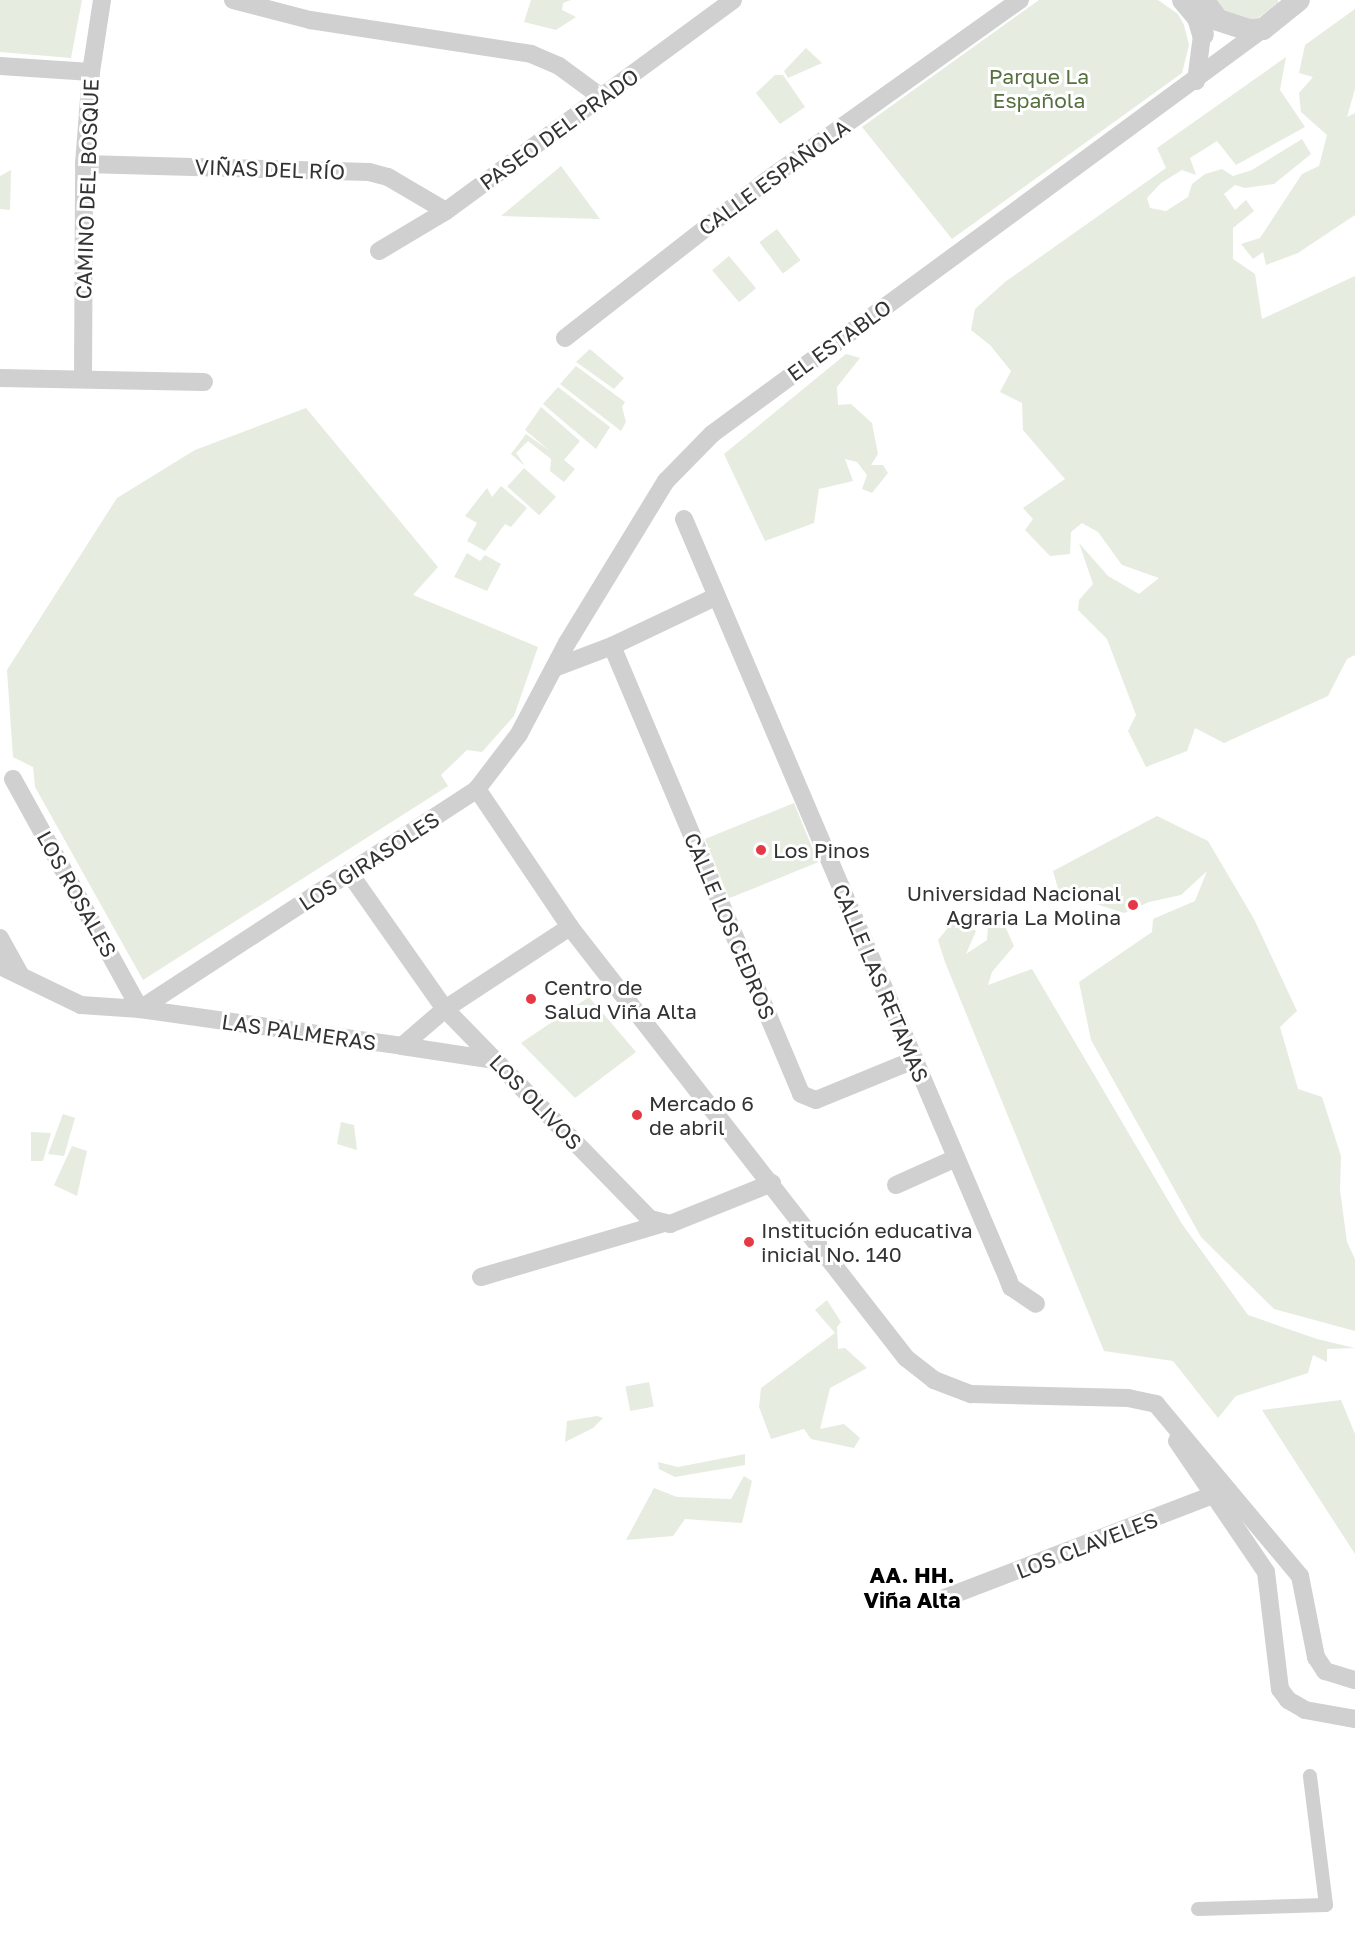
<!DOCTYPE html>
<meta charset="utf-8">
<style>
body{margin:0}
#map{position:relative;width:1355px;height:1934px;overflow:hidden;background:#fff;font-family:"Golos Text",sans-serif}
div>[style]{position:absolute}
.green>*{inset:0;background:#e6ecdf;transform-origin:0 0}
.pedestrian>*{height:14px;margin:-7px;padding:0 7px;transform-origin:7px;border-radius:7px;background:#d0d0d0}
.minor>*{height:18px;margin:-9px;padding:0 9px;transform-origin:9px;border-radius:9px;background:#d0d0d0}
.tertiary>*{height:22px;margin:-11px;padding:0 11px;transform-origin:11px;border-radius:11px;background:#d0d0d0}
.dots>*{width:16px;height:16px;translate:-50% -50%;box-sizing:border-box;border:3px solid #fff;border-radius:50%}
span{translate:-50% -50%;white-space:nowrap;text-align:center;line-height:1.15;-webkit-text-stroke:6px #fff;paint-order:stroke}
.park-label{font-size:21px;color:#56703f}
.street-label{font-size:21px;color:#333}
.poi-label{font-size:21px;color:#333}
.left{translate:0 -50%;text-align:left}
.right{translate:-100% -50%;text-align:right}
.neighbourhood-label{font-size:22px;color:#000;font-weight:700}
</style>
<div id="map">
<div class="green">
<i style="clip-path:polygon(0 0,82px 0,71px 58px,0 52px)"></i>
<i style="clip-path:polygon(531px 0,571px 0,563px 3px,562px 10px,576px 17px,556px 30px,524px 22px)"></i>
<i style="clip-path:polygon(1039px 0,1158px 0,1178px 14px,1184px 25px,1189px 45px,1182px 73px,952px 239px,862px 127px)"></i>
<i style="clip-path:polygon(1214px 0,1278px 0,1278px 3px,1258px 18px,1248px 19px,1229px 14px)"></i>
<i style="clip-path:polygon(1355px 9px,1355px 89px,1347px 117px,1355px 113px,1355px 215px,1298px 253px,1266px 265px,1263px 252px,1253px 259px,1241px 244px,1260px 238px,1302px 174px,1319px 166px,1327px 135px,1301px 112px,1299px 93px,1313px 77px,1299px 73px,1305px 45px)"></i>
<i style="clip-path:polygon(806px 48px,822px 63px,788px 78px,784px 71px)"></i>
<i style="clip-path:polygon(1286px 57px,1280px 90px,1305px 127px,1236px 165px,1217px 141px,1190px 158px,1196px 175px,1182px 170px,1161px 183px,1147px 198px,1150px 208px,1166px 211px,1188px 197px,1192px 184px,1205px 174px,1222px 169px,1233px 176px,1252px 170px,1302px 139px,1311px 154px,1274px 184px,1245px 188px,1235px 185px,1224px 194px,1235px 210px,1246px 200px,1254px 211px,1233px 228px,1233px 259px,1255px 274px,1262px 319px,1355px 276px,1355px 655px,1347px 659px,1328px 696px,1224px 743px,1195px 728px,1187px 751px,1146px 767px,1128px 731px,1136px 715px,1107px 639px,1078px 610px,1079px 600px,1093px 584px,1079px 543px,1108px 576px,1139px 594px,1159px 578px,1122px 565px,1098px 532px,1082px 523px,1071px 532px,1070px 554px,1050px 556px,1025px 530px,1033px 519px,1023px 508px,1065px 479px,1023px 430px,1022px 403px,1000px 392px,1011px 371px,990px 345px,971px 330px,975px 309px,1005px 282px,1166px 168px,1157px 148px)"></i>
<i style="clip-path:polygon(775px 75px,783px 75px,805px 107px,780px 124px,756px 93px)"></i>
<i style="clip-path:polygon(561px 166px,600px 219px,501px 216px)"></i>
<i style="clip-path:polygon(11px 170px,10px 210px,0 209px,0 176px)"></i>
<i style="left:777px;top:229px;width:39px;height:22px;rotate:53deg"></i>
<i style="left:729px;top:256px;width:42px;height:22px;rotate:50deg"></i>
<i style="clip-path:polygon(590px 349px,624px 378px,614px 389px,576px 362px)"></i>
<i style="clip-path:polygon(846px 354px,860px 358px,837px 387px,838px 405px,851px 404px,872px 423px,878px 454px,871px 465px,883px 465px,888px 473px,872px 493px,862px 489px,867px 475px,857px 462px,845px 459px,853px 481px,819px 489px,814px 523px,765px 541px,724px 454px)"></i>
<i style="clip-path:polygon(576px 366px,625px 402px,622px 407px,626px 422px,621px 431px,560px 384px)"></i>
<i style="clip-path:polygon(558px 387px,610px 427px,596px 449px,543px 404px)"></i>
<i style="clip-path:polygon(541px 407px,580px 441px,564px 460px,575px 469px,564px 482px,550px 471px,551px 459px,528px 441px,516px 453px,525px 466px,511px 454px,526px 434px,550px 451px,525px 430px)"></i>
<i style="clip-path:polygon(306px 408px,438px 567px,413px 595px,538px 647px,514px 716px,482px 752px,467px 750px,441px 775px,448px 786px,143px 980px,35px 787px,33px 767px,13px 757px,7px 670px,117px 498px,195px 450px)"></i>
<i style="left:524px;top:468px;width:43px;height:25px;rotate:42deg"></i>
<i style="clip-path:polygon(501px 486px,527px 508px,511px 527px,505px 524px,485px 551px,467px 541px,477px 523px,465px 516px,487px 488px,492px 497px)"></i>
<i style="clip-path:polygon(467px 553px,480px 561px,485px 555px,501px 564px,487px 591px,454px 577px)"></i>
<i style="left:794px;top:803px;width:64px;height:96px;rotate:68deg"></i>
<i style="clip-path:polygon(1157px 816px,1208px 841px,1254px 919px,1297px 1011px,1280px 1027px,1298px 1089px,1322px 1097px,1341px 1156px,1340px 1190px,1347px 1242px,1355px 1259px,1355px 1331px,1274px 1309px,1201px 1237px,1091px 1040px,1079px 982px,1152px 932px,1153px 919px,1195px 901px,1207px 871px,1181px 895px,1149px 902px,1124px 913px,1059px 892px,1053px 871px)"></i>
<i style="clip-path:polygon(955px 919px,976px 931px,966px 954px,987px 940px,988px 926px,1004px 924px,1014px 946px,992px 972px,988px 985px,1032px 969px,1182px 1224px,1248px 1315px,1317px 1339px,1355px 1348px,1327px 1349px,1327px 1362px,1313px 1355px,1308px 1373px,1236px 1396px,1218px 1418px,1173px 1361px,1104px 1351px,945px 962px,938px 940px)"></i>
<i style="clip-path:polygon(589px 997px,636px 1052px,575px 1098px,521px 1043px)"></i>
<i style="clip-path:polygon(63px 1114px,75px 1118px,64px 1156px,48px 1154px)"></i>
<i style="clip-path:polygon(341px 1122px,354px 1125px,357px 1150px,337px 1144px)"></i>
<i style="clip-path:polygon(31px 1132px,51px 1133px,43px 1161px,31px 1161px)"></i>
<i style="clip-path:polygon(72px 1146px,87px 1151px,77px 1196px,54px 1185px)"></i>
<i style="clip-path:polygon(827px 1300px,841px 1322px,837px 1327px,838px 1349px,845px 1348px,867px 1368px,830px 1388px,820px 1429px,844px 1424px,860px 1438px,854px 1448px,811px 1439px,804px 1429px,771px 1439px,759px 1407px,761px 1388px,835px 1333px,815px 1310px)"></i>
<i style="left:649px;top:1382px;width:25px;height:24px;rotate:79deg"></i>
<i style="clip-path:polygon(1341px 1400px,1355px 1434px,1355px 1554px,1262px 1410px)"></i>
<i style="clip-path:polygon(597px 1416px,603px 1418px,593px 1428px,565px 1442px,567px 1421px)"></i>
<i style="clip-path:polygon(745px 1454px,745px 1465px,675px 1477px,659px 1469px,658px 1462px,678px 1467px)"></i>
<i style="clip-path:polygon(744px 1476px,752px 1481px,742px 1523px,685px 1519px,673px 1536px,626px 1540px,654px 1488px,677px 1497px,731px 1499px)"></i>
</div>
<div class="pedestrian">
<i style="left:1198px;top:1909px;width:128px;rotate:-1.8deg"></i>
<i style="left:1326px;top:1905px;width:130px;rotate:-97.1deg"></i>
</div>
<div class="minor">
<i style="left:233px;top:0;width:80px;rotate:14.6deg"></i>
<i style="left:310px;top:20px;width:224px;rotate:8.7deg"></i>
<i style="left:531px;top:54px;width:30px;rotate:23deg"></i>
<i style="left:559px;top:66px;width:52px;rotate:36.4deg"></i>
<i style="left:0;top:66px;width:91px;rotate:3.8deg"></i>
<i style="left:1196px;top:81px;width:62px;rotate:-82.5deg"></i>
<i style="left:84px;top:164px;width:285px;rotate:1.6deg"></i>
<i style="left:369px;top:172px;width:20px;rotate:15deg"></i>
<i style="left:388px;top:177px;width:67px;rotate:30.4deg"></i>
<i style="left:379px;top:251px;width:78px;rotate:-30.8deg"></i>
<i style="left:446px;top:211px;width:356px;rotate:-36.3deg"></i>
<i style="left:565px;top:338px;width:255px;rotate:-38deg"></i>
<i style="left:766px;top:181px;width:312px;rotate:-35.5deg"></i>
<i style="left:0;top:378px;width:204px;rotate:1.1deg"></i>
<i style="left:83px;top:378px;width:214px;rotate:-89.7deg"></i>
<i style="left:84px;top:164px;width:92px;rotate:-85.6deg"></i>
<i style="left:91px;top:72px;width:73px;rotate:-81.3deg"></i>
<i style="left:684px;top:519px;width:826px;rotate:66.91deg"></i>
<i style="left:1008px;top:1279px;width:9px;rotate:69deg"></i>
<i style="left:1011px;top:1287px;width:30px;rotate:34deg"></i>
<i style="left:612px;top:646px;width:486px;rotate:67.1deg"></i>
<i style="left:801px;top:1094px;width:16px;rotate:22deg"></i>
<i style="left:816px;top:1100px;width:106px;rotate:-22.2deg"></i>
<i style="left:554px;top:668px;width:62px;rotate:-20.8deg"></i>
<i style="left:612px;top:646px;width:114px;rotate:-25.4deg"></i>
<i style="left:13px;top:779px;width:263px;rotate:61.1deg"></i>
<i style="left:140px;top:1009px;width:402px;rotate:-33.1deg"></i>
<i style="left:477px;top:789px;width:69px;rotate:-52.6deg"></i>
<i style="left:519px;top:734px;width:103px;rotate:-62.2deg"></i>
<i style="left:567px;top:643px;width:190px;rotate:-58.6deg"></i>
<i style="left:666px;top:481px;width:66px;rotate:-45.6deg"></i>
<i style="left:712px;top:434px;width:684px;rotate:-36.32deg"></i>
<i style="left:477px;top:789px;width:166px;rotate:56deg"></i>
<i style="left:570px;top:927px;width:546px;rotate:52.06deg"></i>
<i style="left:906px;top:1358px;width:36px;rotate:38deg"></i>
<i style="left:934px;top:1380px;width:40px;rotate:21deg"></i>
<i style="left:971px;top:1394px;width:157px;rotate:1.5deg"></i>
<i style="left:1128px;top:1398px;width:29px;rotate:12deg"></i>
<i style="left:1156px;top:1404px;width:224px;rotate:50.1deg"></i>
<i style="left:1300px;top:1576px;width:83px;rotate:78.8deg"></i>
<i style="left:1316px;top:1657px;width:17px;rotate:57deg"></i>
<i style="left:1325px;top:1671px;width:31px;rotate:17deg"></i>
<i style="left:350px;top:874px;width:165px;rotate:54.9deg"></i>
<i style="left:445px;top:1009px;width:293px;rotate:45.7deg"></i>
<i style="left:650px;top:1219px;width:21px;rotate:14deg"></i>
<i style="left:670px;top:1224px;width:110px;rotate:-21.9deg"></i>
<i style="left:0;top:938px;width:43px;rotate:61.1deg"></i>
<i style="left:0;top:966px;width:90px;rotate:25.7deg"></i>
<i style="left:81px;top:1005px;width:59px;rotate:3.9deg"></i>
<i style="left:140px;top:1009px;width:265px;rotate:8deg"></i>
<i style="left:402px;top:1046px;width:57px;rotate:-40.7deg"></i>
<i style="left:445px;top:1009px;width:149px;rotate:-33.3deg"></i>
<i style="left:402px;top:1046px;width:94px;rotate:8.6deg"></i>
<i style="left:896px;top:1185px;width:66px;rotate:-24.2deg"></i>
<i style="left:481px;top:1277px;width:188px;rotate:-16.4deg"></i>
<i style="left:1177px;top:1441px;width:158px;rotate:55.8deg"></i>
<i style="left:1266px;top:1572px;width:118px;rotate:83.2deg"></i>
<i style="left:1280px;top:1689px;width:14px;rotate:54deg"></i>
<i style="left:1288px;top:1700px;width:20px;rotate:30deg"></i>
<i style="left:1305px;top:1710px;width:51px;rotate:10.2deg"></i>
<i style="left:942px;top:1599px;width:301px;rotate:-21deg"></i>
</div>
<div class="tertiary">
<i style="left:1183px;top:0;width:23px;rotate:50deg"></i>
<i style="left:1198px;top:18px;width:17px;rotate:73deg"></i>
<i style="left:1203px;top:0;width:25px;rotate:53deg"></i>
<i style="left:1218px;top:20px;width:33px;rotate:18deg"></i>
<i style="left:1249px;top:30px;width:14px;rotate:-4deg"></i>
<i style="left:1263px;top:29px;width:46px;rotate:-38.9deg"></i>
</div>
<div class="dots">
<i style="left:761px;top:850px;background:#e63946"></i>
<i style="left:1133px;top:905px;background:#e63946"></i>
<i style="left:531px;top:999px;background:#e63946"></i>
<i style="left:637px;top:1115px;background:#e63946"></i>
<i style="left:749px;top:1242px;background:#e63946"></i>
</div>
<div class="park-label">
<span style="left:1039px;top:88px">Parque La<br>Española</span>
</div>
<div class="street-label">
<span style="left:559px;top:129px;rotate:-36deg">PASEO DEL PRADO</span>
<span style="left:270px;top:169px;rotate:2deg">VIÑAS DEL RÍO</span>
<span style="left:774px;top:177px;rotate:-36deg">CALLE ESPAÑOLA</span>
<span style="left:87px;top:189px;rotate:-88deg">CAMINO DEL BOSQUE</span>
<span style="left:839px;top:340px;rotate:-36deg">EL ESTABLO</span>
<span style="left:369px;top:861px;rotate:-33deg">LOS GIRASOLES</span>
<span style="left:77px;top:894px;rotate:61deg">LOS ROSALES</span>
<span style="left:730px;top:926px;rotate:67deg">CALLE LOS CEDROS</span>
<span style="left:881px;top:983px;rotate:67deg">CALLE LAS RETAMAS</span>
<span style="left:299px;top:1032px;rotate:8deg">LAS PALMERAS</span>
<span style="left:536px;top:1102px;rotate:46deg">LOS OLIVOS</span>
<span style="left:1087px;top:1545px;rotate:-21deg">LOS CLAVELES</span>
</div>
<div class="poi-label">
<span class="left" style="left:773px;top:850px">Los Pinos</span>
<span class="right" style="left:1121px;top:905px">Universidad Nacional<br>Agraria La Molina</span>
<span class="left" style="left:544px;top:999px">Centro de<br>Salud Viña Alta</span>
<span class="left" style="left:649px;top:1115px">Mercado 6<br>de abril</span>
<span class="left" style="left:761px;top:1242px">Institución educativa<br>inicial No. 140</span>
</div>
<div class="neighbourhood-label">
<span style="left:912px;top:1587px">AA. HH.<br>Viña Alta</span>
</div>
</div>
